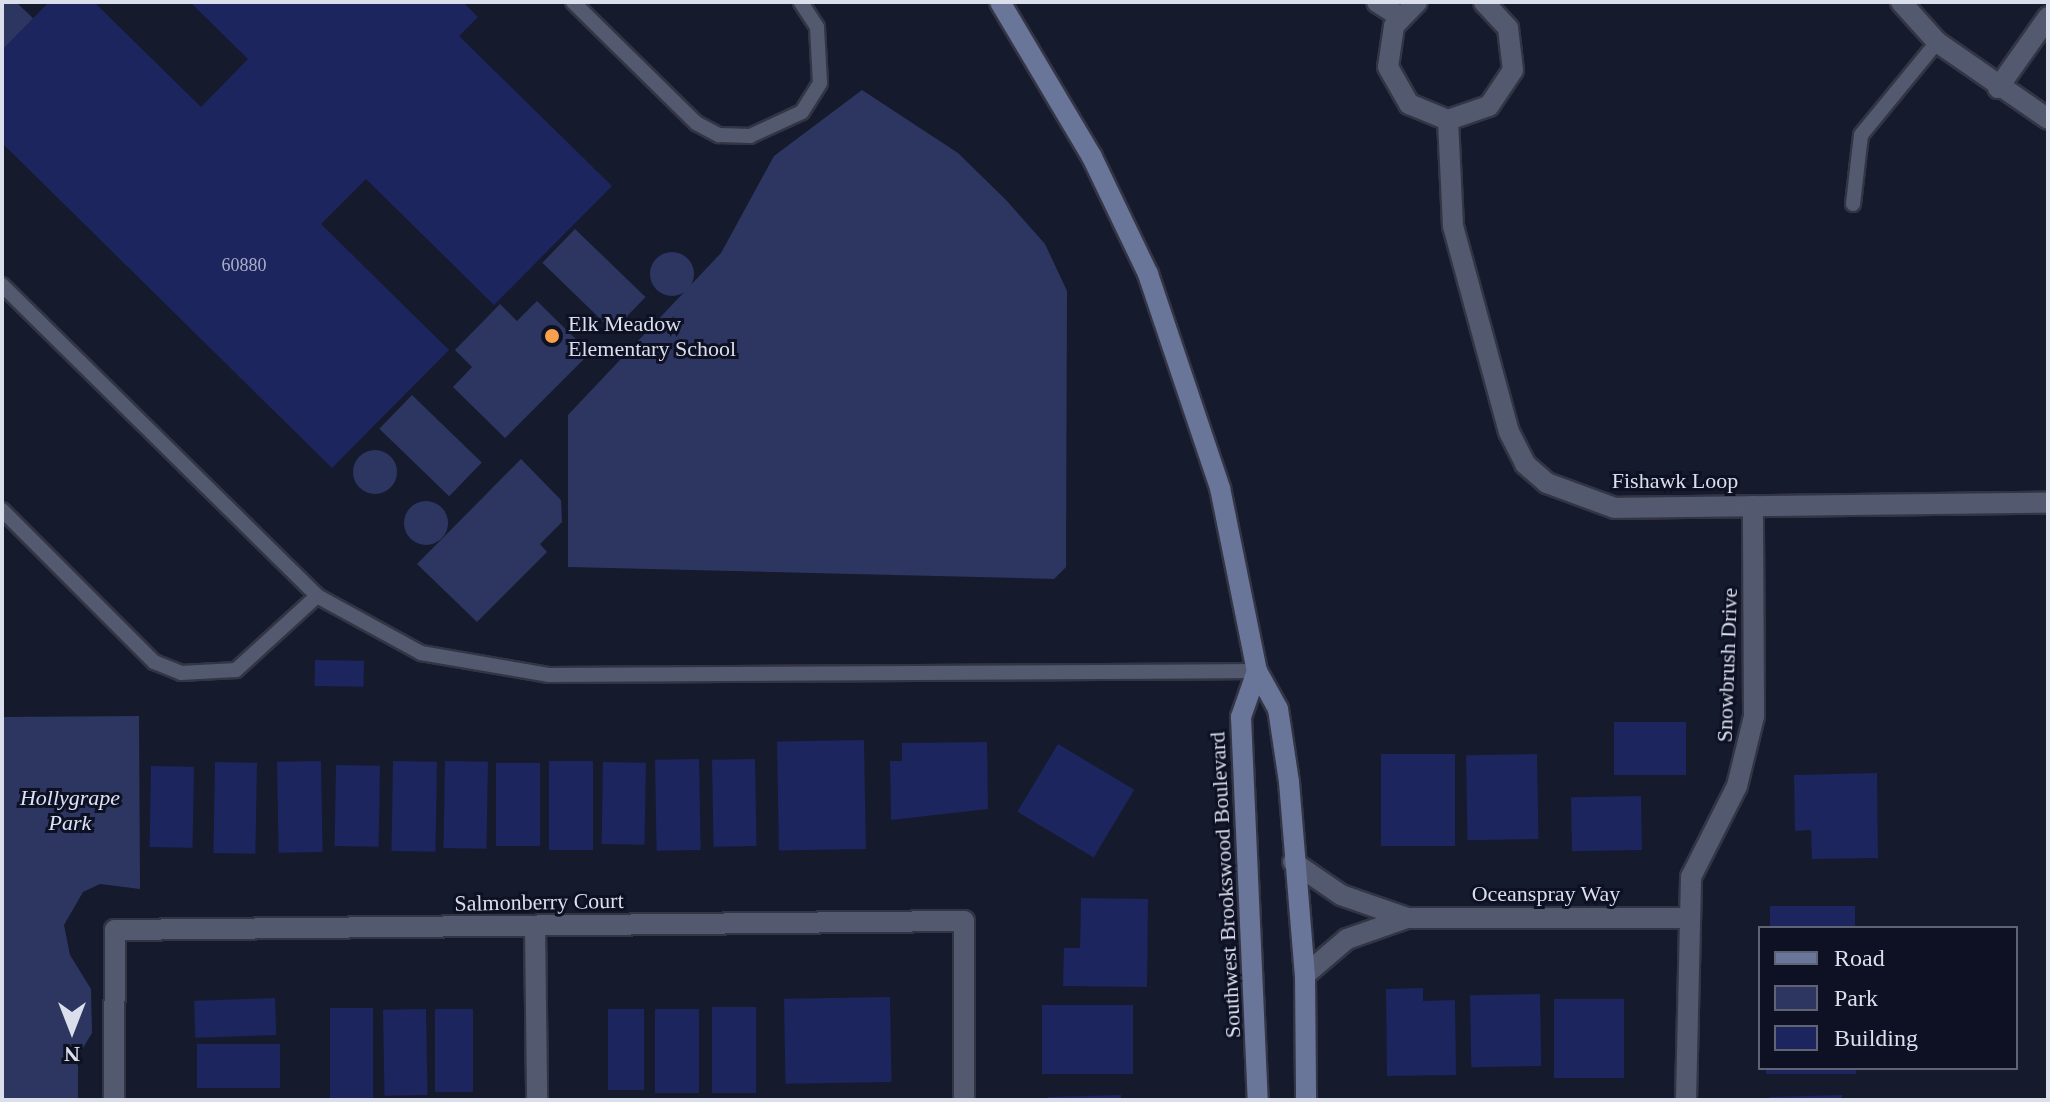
<!DOCTYPE html>
<style>
body{margin:0}
#map{position:relative;width:2050px;height:1102px;overflow:hidden;background:#151a2d;font-family:"Times New Roman",serif}
div>[style]{position:absolute}
.green>*{inset:0;background:#2c3661;transform-origin:0 0}
.round{border-radius:50%}
.building>*{inset:0;background:#1c255d;transform-origin:0 0}
.roads{filter:drop-shadow(2px 0 #333544) drop-shadow(-2px 0 #333544) drop-shadow(0 2px #333544) drop-shadow(0 -2px #333544)}
.lane>*{height:14px;margin:-7px;padding:0 7px;transform-origin:7px;border-radius:7px;background:#535a70}
.street>*{height:20px;margin:-10px;padding:0 10px;transform-origin:10px;border-radius:10px;background:#535a70}
.secondary>*{height:20px;margin:-10px;padding:0 10px;transform-origin:10px;border-radius:10px;background:#6a759a}
.dots>*{width:22px;height:22px;translate:-50% -50%;box-sizing:border-box;border:4px solid #0d1123;border-radius:50%}
span{translate:-50% -50%;white-space:nowrap;text-align:center;line-height:1.15;-webkit-text-stroke:6px #0d1123;paint-order:stroke}
.number-label{font-size:18px;color:#abb0c8}
.number-label span{-webkit-text-stroke-width:0}
.poi-label{font-size:22px;color:#dbdfec}
.left{translate:0 -50%;text-align:left}
.street-label{font-size:22px;color:#dbdfec}
.park-label{font-size:22px;color:#dde3f6;font-style:italic}
.frame{position:absolute;inset:0;border:4px solid #dbdfec;pointer-events:none}
.legend{position:absolute;left:1758px;top:926px;width:260px;height:144px;box-sizing:border-box;background:#0d1123;border:2px solid #5f6373;margin:0;padding:10px 14px;list-style:none;font-size:24px;color:#dbdfec}
.legend li{display:flex;align-items:center;gap:16px;height:40px}
.legend b{width:40px;border:2px solid #5f6373}
.north{position:absolute;left:32px;top:990px;width:80px;height:80px;-webkit-text-stroke:6px #0d1123;paint-order:stroke;rotate:180deg;font-size:22px;font-weight:700;line-height:32px;text-align:center;color:#dbdfec}
.north::after{content:'';display:block;margin:auto;width:28px;height:36px;background:#dbdfec;clip-path:polygon(50% 0,100% 100%,50% 72%,0 100%)}
</style>
<div id="map">
<div class="green">
<i style="clip-path:polygon(2px 2px,16px 2px,35px 20px,2px 53px)"></i>
<i style="clip-path:polygon(862px 90px,958px 153px,1007px 201px,1045px 244px,1067px 291px,1066px 567px,1054px 579px,568px 567px,568px 415px,721px 253px,774px 156px)"></i>
<i style="left:575px;top:229px;width:98px;height:47px;rotate:44deg"></i>
<i class="round" style="left:650px;top:252px;width:44px;height:44px"></i>
<i style="clip-path:polygon(537px 301px,590px 353px,505px 438px,453px 387px,472px 367px,455px 350px,500px 304px,517px 321px)"></i>
<i style="left:412px;top:395px;width:97px;height:47px;rotate:44deg"></i>
<i class="round" style="left:353px;top:450px;width:44px;height:44px"></i>
<i style="clip-path:polygon(521px 459px,561px 500px,562px 522px,540px 544px,547px 552px,477px 622px,417px 564px)"></i>
<i class="round" style="left:404px;top:501px;width:44px;height:44px"></i>
<i style="clip-path:polygon(139px 716px,140px 889px,100px 884px,83px 892px,64px 925px,70px 955px,91px 989px,92px 1033px,78px 1056px,78px 1100px,2px 1100px,2px 717px)"></i>
</div>
<div class="building">
<i style="clip-path:polygon(49px 2px,94px 2px,201px 107px,248px 59px,190px 2px,463px 2px,478px 17px,459px 36px,612px 186px,494px 305px,366px 179px,321px 224px,449px 350px,332px 468px,2px 143px,2px 50px)"></i>
<i style="left:315px;top:660px;width:49px;height:26px;rotate:1deg"></i>
<i style="left:1614px;top:722px;width:72px;height:53px"></i>
<i style="left:864px;top:740px;width:109px;height:87px;rotate:89deg"></i>
<i style="clip-path:polygon(987px 742px,988px 809px,891px 820px,890px 761px,902px 761px,902px 743px)"></i>
<i style="left:1058px;top:744px;width:89px;height:79px;rotate:31deg"></i>
<i style="left:1381px;top:754px;width:74px;height:92px"></i>
<i style="left:1537px;top:754px;width:85px;height:71px;rotate:89deg"></i>
<i style="left:699px;top:759px;width:91px;height:44px;rotate:89deg"></i>
<i style="left:755px;top:759px;width:87px;height:43px;rotate:89deg"></i>
<i style="left:321px;top:761px;width:91px;height:44px;rotate:89deg"></i>
<i style="left:393px;top:761px;width:44px;height:90px;rotate:1deg"></i>
<i style="left:445px;top:761px;width:43px;height:87px;rotate:1deg"></i>
<i style="left:549px;top:761px;width:44px;height:89px"></i>
<i style="left:215px;top:762px;width:42px;height:91px;rotate:1deg"></i>
<i style="left:603px;top:762px;width:43px;height:82px;rotate:1deg"></i>
<i style="left:496px;top:763px;width:44px;height:83px"></i>
<i style="left:336px;top:765px;width:44px;height:81px;rotate:1deg"></i>
<i style="left:151px;top:766px;width:43px;height:81px;rotate:1deg"></i>
<i style="clip-path:polygon(1877px 773px,1878px 858px,1812px 859px,1811px 830px,1795px 831px,1794px 775px)"></i>
<i style="left:1641px;top:796px;width:54px;height:70px;rotate:89deg"></i>
<i style="clip-path:polygon(1081px 898px,1148px 899px,1147px 987px,1063px 986px,1064px 948px,1080px 948px)"></i>
<i style="left:1770px;top:906px;width:85px;height:22px"></i>
<i style="clip-path:polygon(1423px 988px,1423px 1001px,1455px 1000px,1456px 1075px,1387px 1076px,1386px 989px)"></i>
<i style="left:1540px;top:994px;width:72px;height:70px;rotate:89deg"></i>
<i style="left:890px;top:997px;width:85px;height:106px;rotate:89deg"></i>
<i style="left:275px;top:998px;width:37px;height:81px;rotate:88deg"></i>
<i style="left:1624px;top:999px;width:79px;height:70px;rotate:90deg"></i>
<i style="left:1133px;top:1005px;width:69px;height:91px;rotate:90deg"></i>
<i style="left:756px;top:1007px;width:86px;height:44px;rotate:90deg"></i>
<i style="left:330px;top:1008px;width:43px;height:90px"></i>
<i style="left:426px;top:1009px;width:86px;height:43px;rotate:89deg"></i>
<i style="left:473px;top:1009px;width:83px;height:38px;rotate:90deg"></i>
<i style="left:608px;top:1009px;width:36px;height:81px"></i>
<i style="left:655px;top:1009px;width:44px;height:84px"></i>
<i style="left:280px;top:1044px;width:44px;height:83px;rotate:90deg"></i>
<i style="left:1766px;top:1068px;width:90px;height:6px"></i>
<i style="clip-path:polygon(1121px 1095px,1121px 1100px,1048px 1100px,1048px 1097px)"></i>
<i style="clip-path:polygon(1842px 1095px,1842px 1100px,1770px 1100px,1770px 1097px)"></i>
</div>
<div class="roads">
<div class="lane">
<i style="left:573px;top:2px;width:173px;rotate:44.5deg"></i>
<i style="left:696px;top:123px;width:26px;rotate:28deg"></i>
<i style="left:719px;top:135px;width:31px;rotate:2deg"></i>
<i style="left:750px;top:136px;width:57px;rotate:-24.8deg"></i>
<i style="left:802px;top:112px;width:34px;rotate:-58deg"></i>
<i style="left:820px;top:83px;width:56px;rotate:-93.1deg"></i>
<i style="left:817px;top:27px;width:30px;rotate:-123deg"></i>
<i style="left:1853px;top:204px;width:69px;rotate:-83.4deg"></i>
<i style="left:1861px;top:135px;width:120px;rotate:-50.7deg"></i>
<i style="left:2px;top:285px;width:443px;rotate:44.6deg"></i>
<i style="left:317px;top:596px;width:119px;rotate:28.7deg"></i>
<i style="left:421px;top:653px;width:129px;rotate:9.8deg"></i>
<i style="left:548px;top:675px;width:709px;rotate:-0.32deg"></i>
<i style="left:2px;top:510px;width:215px;rotate:45deg"></i>
<i style="left:154px;top:662px;width:29px;rotate:22deg"></i>
<i style="left:181px;top:673px;width:55px;rotate:-3.1deg"></i>
<i style="left:236px;top:670px;width:110px;rotate:-42.4deg"></i>
</div>
<div class="street">
<i style="left:1377px;top:2px;width:27px;rotate:33deg"></i>
<i style="left:1417px;top:2px;width:33px;rotate:134deg"></i>
<i style="left:1394px;top:26px;width:41px;rotate:98.3deg"></i>
<i style="left:1388px;top:67px;width:43px;rotate:60.4deg"></i>
<i style="left:1409px;top:104px;width:42px;rotate:22.3deg"></i>
<i style="left:1448px;top:120px;width:43px;rotate:-18.9deg"></i>
<i style="left:1489px;top:106px;width:43px;rotate:-56.3deg"></i>
<i style="left:1513px;top:70px;width:42px;rotate:-96.8deg"></i>
<i style="left:1508px;top:28px;width:35px;rotate:-133deg"></i>
<i style="left:1901px;top:2px;width:54px;rotate:48deg"></i>
<i style="left:1937px;top:42px;width:135px;rotate:34.7deg"></i>
<i style="left:1998px;top:88px;width:87px;rotate:-54.8deg"></i>
<i style="left:1448px;top:120px;width:106px;rotate:87.3deg"></i>
<i style="left:1453px;top:226px;width:213px;rotate:74.8deg"></i>
<i style="left:1509px;top:432px;width:36px;rotate:63deg"></i>
<i style="left:1525px;top:464px;width:29px;rotate:41deg"></i>
<i style="left:1547px;top:483px;width:72px;rotate:20.2deg"></i>
<i style="left:1615px;top:508px;width:433px;rotate:-0.7deg"></i>
<i style="left:1293px;top:862px;width:58px;rotate:34.5deg"></i>
<i style="left:1341px;top:895px;width:70px;rotate:19.2deg"></i>
<i style="left:1407px;top:918px;width:278px"></i>
<i style="left:535px;top:926px;width:174px;rotate:89.3deg"></i>
<i style="left:1305px;top:975px;width:55px;rotate:-40.6deg"></i>
<i style="left:1347px;top:939px;width:64px;rotate:-19.3deg"></i>
<i style="left:114px;top:1100px;width:170px;rotate:-89.7deg"></i>
<i style="left:115px;top:930px;width:849px;rotate:-0.61deg"></i>
<i style="left:964px;top:921px;width:179px;rotate:90deg"></i>
<i style="left:1686px;top:1100px;width:223px;rotate:-88.7deg"></i>
<i style="left:1691px;top:877px;width:102px;rotate:-63.2deg"></i>
<i style="left:1737px;top:786px;width:72px;rotate:-76.3deg"></i>
<i style="left:1754px;top:716px;width:210px;rotate:-90.3deg"></i>
</div>
<div class="secondary">
<i style="left:1000px;top:2px;width:180px;rotate:59.3deg"></i>
<i style="left:1092px;top:157px;width:130px;rotate:64.4deg"></i>
<i style="left:1148px;top:274px;width:226px;rotate:71.4deg"></i>
<i style="left:1220px;top:488px;width:187px;rotate:78.6deg"></i>
<i style="left:1257px;top:671px;width:43px;rotate:61.1deg"></i>
<i style="left:1278px;top:709px;width:74px;rotate:81.4deg"></i>
<i style="left:1289px;top:782px;width:194px;rotate:85.3deg"></i>
<i style="left:1305px;top:975px;width:125px;rotate:89.5deg"></i>
<i style="left:1257px;top:671px;width:49px;rotate:109.2deg"></i>
<i style="left:1241px;top:717px;width:383px;rotate:87.5deg"></i>
</div>
</div>
<div class="dots">
<i style="left:552px;top:336px;background:#f8a04b"></i>
</div>
<div class="number-label">
<span style="left:244px;top:265px">60880</span>
</div>
<div class="poi-label">
<span class="left" style="left:568px;top:336px">Elk Meadow<br>Elementary School</span>
</div>
<div class="street-label">
<span style="left:1675px;top:481px">Fishawk Loop</span>
<span style="left:1727px;top:665px;rotate:-88deg">Snowbrush Drive</span>
<span style="left:1225px;top:885px;rotate:-93deg">Southwest Brookswood Boulevard</span>
<span style="left:1546px;top:894px">Oceanspray Way</span>
<span style="left:539px;top:902px;rotate:-1deg">Salmonberry Court</span>
</div>
<div class="park-label">
<span style="left:70px;top:810px">Hollygrape<br>Park</span>
</div>
<div class="frame"></div>
<ul class="legend">
<li><b style="height:10px;background:#6a759a"></b>Road</li>
<li><b style="height:22px;background:#2c3661"></b>Park</li>
<li><b style="height:22px;background:#1c255d"></b>Building</li>
</ul>
<div class="north">N</div>
</div>
